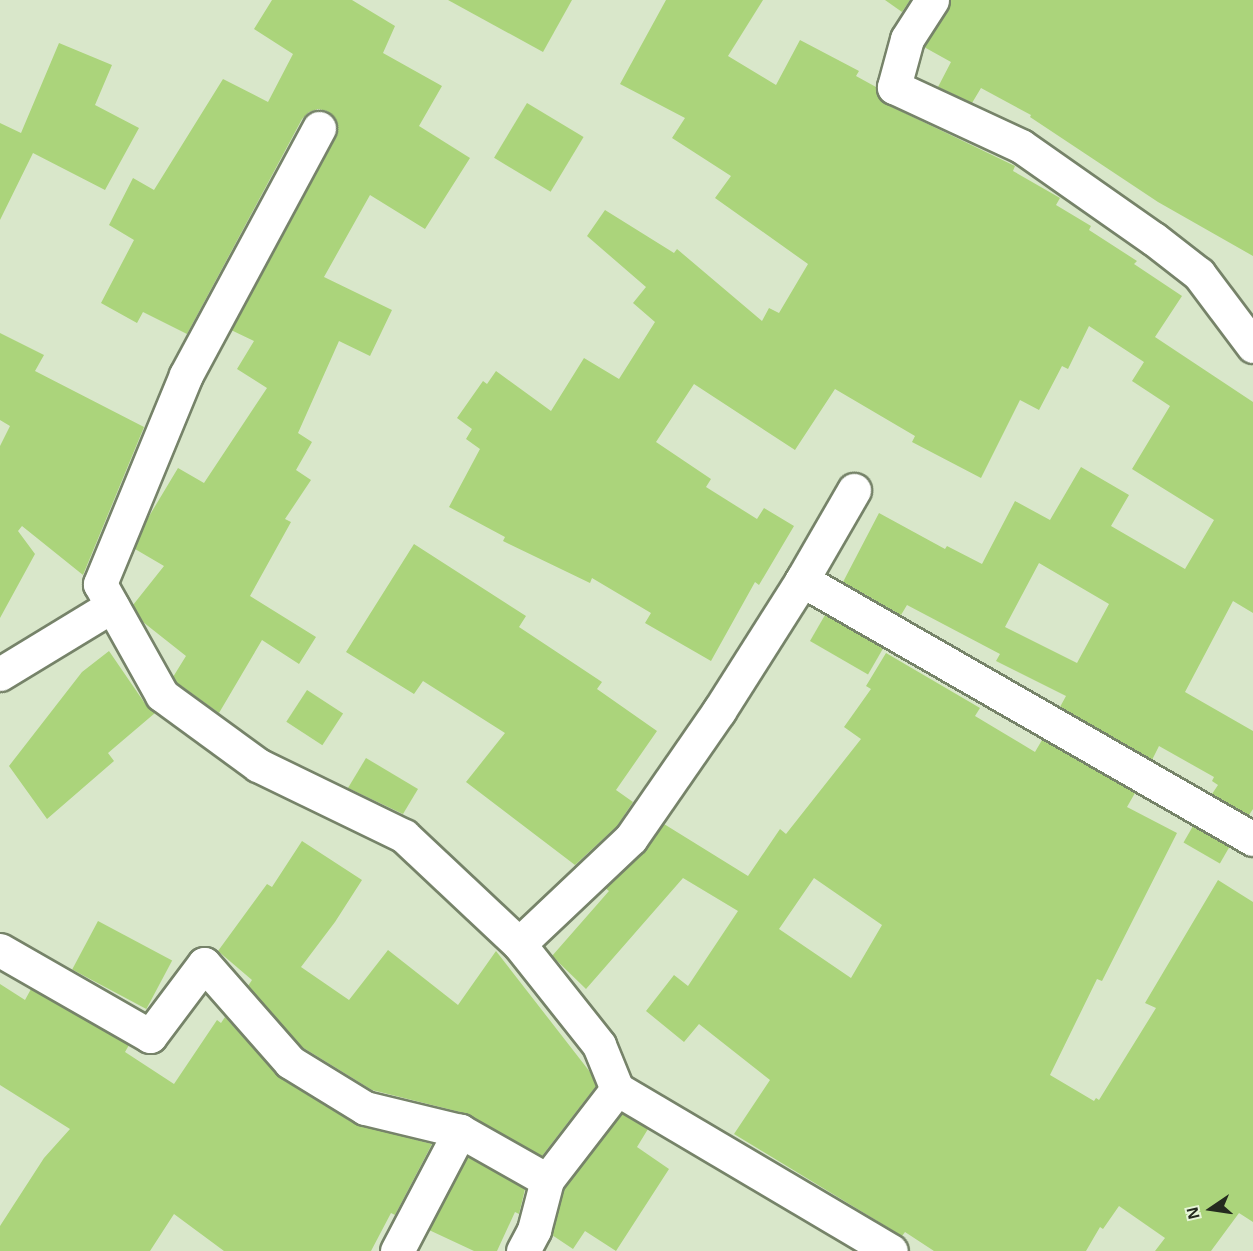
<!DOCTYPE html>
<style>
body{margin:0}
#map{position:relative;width:1253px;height:1251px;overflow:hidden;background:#d9e7ca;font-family:Arial,sans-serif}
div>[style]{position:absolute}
.building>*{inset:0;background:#abd47b;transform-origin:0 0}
.roads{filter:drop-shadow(2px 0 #768369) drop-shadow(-2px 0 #768369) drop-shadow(0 2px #768369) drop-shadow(0 -2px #768369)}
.street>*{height:33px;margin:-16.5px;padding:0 16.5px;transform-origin:16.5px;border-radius:16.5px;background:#fff}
span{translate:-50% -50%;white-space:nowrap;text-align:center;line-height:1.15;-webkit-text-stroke:4.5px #e6f5d7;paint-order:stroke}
.north{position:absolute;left:1181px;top:1179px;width:60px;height:60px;-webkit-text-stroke:4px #e6f5d7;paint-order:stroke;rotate:257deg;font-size:16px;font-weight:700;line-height:24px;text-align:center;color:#242a1f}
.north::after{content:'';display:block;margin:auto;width:21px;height:27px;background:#242a1f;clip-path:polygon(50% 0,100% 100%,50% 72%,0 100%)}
</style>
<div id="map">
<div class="building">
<i style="clip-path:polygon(272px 0,352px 0,395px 26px,383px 53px,442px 86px,419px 126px,470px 158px,425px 229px,370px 195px,324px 277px,392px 310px,370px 356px,339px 341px,298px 433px,312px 442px,296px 470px,311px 480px,285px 519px,291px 522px,250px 596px,316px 637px,299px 664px,262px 640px,219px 713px,176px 682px,173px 677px,186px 656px,143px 622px,133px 605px,164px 566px,135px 549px,145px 523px,178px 468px,204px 483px,267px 388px,237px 369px,254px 341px,231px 330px,336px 137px,338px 127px,335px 118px,327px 111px,318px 109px,309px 112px,302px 119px,187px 334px,143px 312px,137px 323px,101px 303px,134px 240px,109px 225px,133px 178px,154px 190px,223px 79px,268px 102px,293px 54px,254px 29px)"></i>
<i style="clip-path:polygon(448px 0,572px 0,543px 52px)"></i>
<i style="clip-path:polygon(evenodd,666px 0,763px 0,728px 56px,776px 85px,800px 40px,859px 71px,856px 76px,876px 87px,879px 98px,886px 104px,1015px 166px,1013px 171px,1060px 198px,1056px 205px,1091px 226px,1089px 230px,1137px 261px,1134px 264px,1182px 296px,1155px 337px,1253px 402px,1253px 613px,1233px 601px,1185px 692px,1253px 731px,1253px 809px,1249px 815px,1212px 794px,1218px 785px,1212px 781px,1214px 777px,1159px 746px,1152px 760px,1060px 707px,1066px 696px,996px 661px,1000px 654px,907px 605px,901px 615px,843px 582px,879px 513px,945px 549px,947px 546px,982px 564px,1015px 501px,1050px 520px,1081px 467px,1129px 495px,1111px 526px,1185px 569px,1214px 520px,1132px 469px,1170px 406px,1132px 381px,1144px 362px,1089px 326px,1068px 369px,1062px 366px,1039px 410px,1020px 400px,981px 478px,912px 442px,915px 436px,835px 389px,795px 450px,694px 384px,656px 442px,711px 479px,706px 487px,757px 519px,764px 508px,794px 526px,759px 585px,755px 582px,711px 661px,645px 623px,651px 613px,592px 578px,590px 583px,503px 541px,505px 537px,449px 507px,480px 449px,466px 439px,472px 429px,457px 418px,483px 381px,487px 384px,496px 371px,551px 411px,584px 358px,619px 379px,655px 322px,633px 303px,646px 287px,587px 236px,605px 210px,674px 253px,677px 249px,762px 321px,769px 308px,779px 313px,808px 264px,715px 198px,731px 176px,672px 138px,685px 118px,620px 84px,666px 0,1039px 563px,1109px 604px,1077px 663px,1005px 627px,1039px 563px)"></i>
<i style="clip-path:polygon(885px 0,910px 0,902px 12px)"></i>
<i style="clip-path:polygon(951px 0,1253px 0,1253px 256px,1158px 202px,1030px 117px,1031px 115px,981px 88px,972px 103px,938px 87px,951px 62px,924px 47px,948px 10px)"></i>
<i style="clip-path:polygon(59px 43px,112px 65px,95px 105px,139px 128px,105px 190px,33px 153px,0 220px,0 123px,21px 133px)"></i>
<i style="left:527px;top:103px;width:66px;height:64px;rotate:31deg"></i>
<i style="clip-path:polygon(0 333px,44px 355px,35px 371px,144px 427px,83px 575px,22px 526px,18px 531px,35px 554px,0 618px,0 446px,10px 426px,0 420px)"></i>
<i style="clip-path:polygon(414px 544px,526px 616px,519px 627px,602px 682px,597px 689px,657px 731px,616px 790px,633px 802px,617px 826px,575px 865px,466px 782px,505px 733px,423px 681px,414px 694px,346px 652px)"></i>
<i style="left:825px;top:615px;width:67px;height:30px;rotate:30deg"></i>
<i style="clip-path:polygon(109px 651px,146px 705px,155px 713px,108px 753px,114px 761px,47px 819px,9px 766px,82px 672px)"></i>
<i style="clip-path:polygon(evenodd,886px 653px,980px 708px,975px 716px,1035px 752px,1042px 740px,1135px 793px,1127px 807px,1177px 833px,1102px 981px,1097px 979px,1050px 1075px,1094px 1101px,1096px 1098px,1099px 1100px,1156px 1008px,1145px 1003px,1218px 880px,1253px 902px,1253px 1222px,1239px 1213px,1211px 1251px,1155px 1251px,1165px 1238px,1119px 1206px,1103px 1229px,1100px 1227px,1086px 1251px,934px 1251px,905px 1232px,902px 1236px,734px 1134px,770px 1080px,699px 1024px,684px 1042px,646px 1011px,674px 975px,688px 986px,738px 911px,683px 878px,586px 989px,552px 956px,609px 891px,605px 888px,644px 851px,664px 824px,748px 876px,780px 829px,786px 834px,861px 739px,844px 727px,871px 689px,866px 686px,886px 653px,814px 878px,882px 925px,851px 978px,779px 929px,814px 878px)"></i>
<i style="left:307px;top:690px;width:43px;height:38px;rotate:33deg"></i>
<i style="clip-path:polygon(366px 758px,418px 789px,403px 814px,348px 788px)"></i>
<i style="left:1193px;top:826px;width:42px;height:19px;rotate:30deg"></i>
<i style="clip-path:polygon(302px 841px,362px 880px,335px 922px,301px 967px,349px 1000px,388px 950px,458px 1005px,496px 951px,590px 1072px,596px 1086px,542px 1156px,464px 1113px,372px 1090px,302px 1047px,248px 986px,252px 980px,218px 951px,267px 884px,272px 887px)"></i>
<i style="left:98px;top:921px;width:84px;height:55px;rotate:28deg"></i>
<i style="clip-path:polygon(0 984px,25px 1000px,31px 989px,129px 1045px,125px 1052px,174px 1084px,217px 1020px,221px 1023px,225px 1017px,280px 1078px,355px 1124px,432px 1144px,395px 1215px,391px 1213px,371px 1251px,224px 1251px,174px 1214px,150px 1251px,0 1251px,0 1226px,44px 1158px,70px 1129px,0 1085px)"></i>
<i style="clip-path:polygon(622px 1114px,648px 1129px,637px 1147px,669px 1169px,616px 1251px,585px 1231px,573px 1249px,552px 1235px,564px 1188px)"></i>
<i style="clip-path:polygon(468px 1157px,525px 1189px,519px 1214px,515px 1212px,497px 1251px,474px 1251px,429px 1230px)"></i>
</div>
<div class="roads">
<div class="street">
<i style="left:932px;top:0;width:46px;rotate:122.7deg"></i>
<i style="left:907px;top:39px;width:50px;rotate:105.2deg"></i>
<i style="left:894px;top:87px;width:140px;rotate:24.9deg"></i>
<i style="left:1021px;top:146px;width:162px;rotate:35deg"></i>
<i style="left:1154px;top:239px;width:57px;rotate:37.9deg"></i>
<i style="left:1199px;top:274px;width:90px;rotate:53.1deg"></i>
<i style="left:319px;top:128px;width:281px;rotate:118.3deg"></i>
<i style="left:186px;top:375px;width:226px;rotate:112.4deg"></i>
<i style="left:100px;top:584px;width:127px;rotate:60.8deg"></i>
<i style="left:162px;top:695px;width:119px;rotate:36.1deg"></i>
<i style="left:258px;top:765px;width:162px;rotate:25.9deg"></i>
<i style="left:404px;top:836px;width:158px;rotate:43.2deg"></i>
<i style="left:519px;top:944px;width:129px;rotate:51.6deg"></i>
<i style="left:599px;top:1045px;width:48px;rotate:67.8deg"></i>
<i style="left:617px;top:1089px;width:318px;rotate:30.6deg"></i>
<i style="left:802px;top:580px;width:520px;rotate:29.87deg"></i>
<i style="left:0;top:674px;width:131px;rotate:-31.3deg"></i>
<i style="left:519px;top:944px;width:154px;rotate:-43.4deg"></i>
<i style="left:631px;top:838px;width:155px;rotate:-55.3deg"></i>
<i style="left:719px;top:711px;width:155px;rotate:-57.6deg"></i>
<i style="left:802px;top:580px;width:104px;rotate:-60deg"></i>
<i style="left:0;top:950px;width:173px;rotate:29.8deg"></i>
<i style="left:150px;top:1036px;width:90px;rotate:-53.1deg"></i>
<i style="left:204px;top:964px;width:130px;rotate:48.7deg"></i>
<i style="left:290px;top:1062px;width:88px;rotate:31.5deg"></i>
<i style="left:365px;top:1108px;width:98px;rotate:13.6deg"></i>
<i style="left:397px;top:1251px;width:136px;rotate:-62.3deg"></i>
<i style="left:460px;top:1131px;width:100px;rotate:29.4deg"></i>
<i style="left:547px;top:1180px;width:115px;rotate:-52.4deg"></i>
<i style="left:523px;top:1251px;width:24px;rotate:-62deg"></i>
<i style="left:534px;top:1230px;width:52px;rotate:-75.4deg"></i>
</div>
</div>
<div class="north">N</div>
</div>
